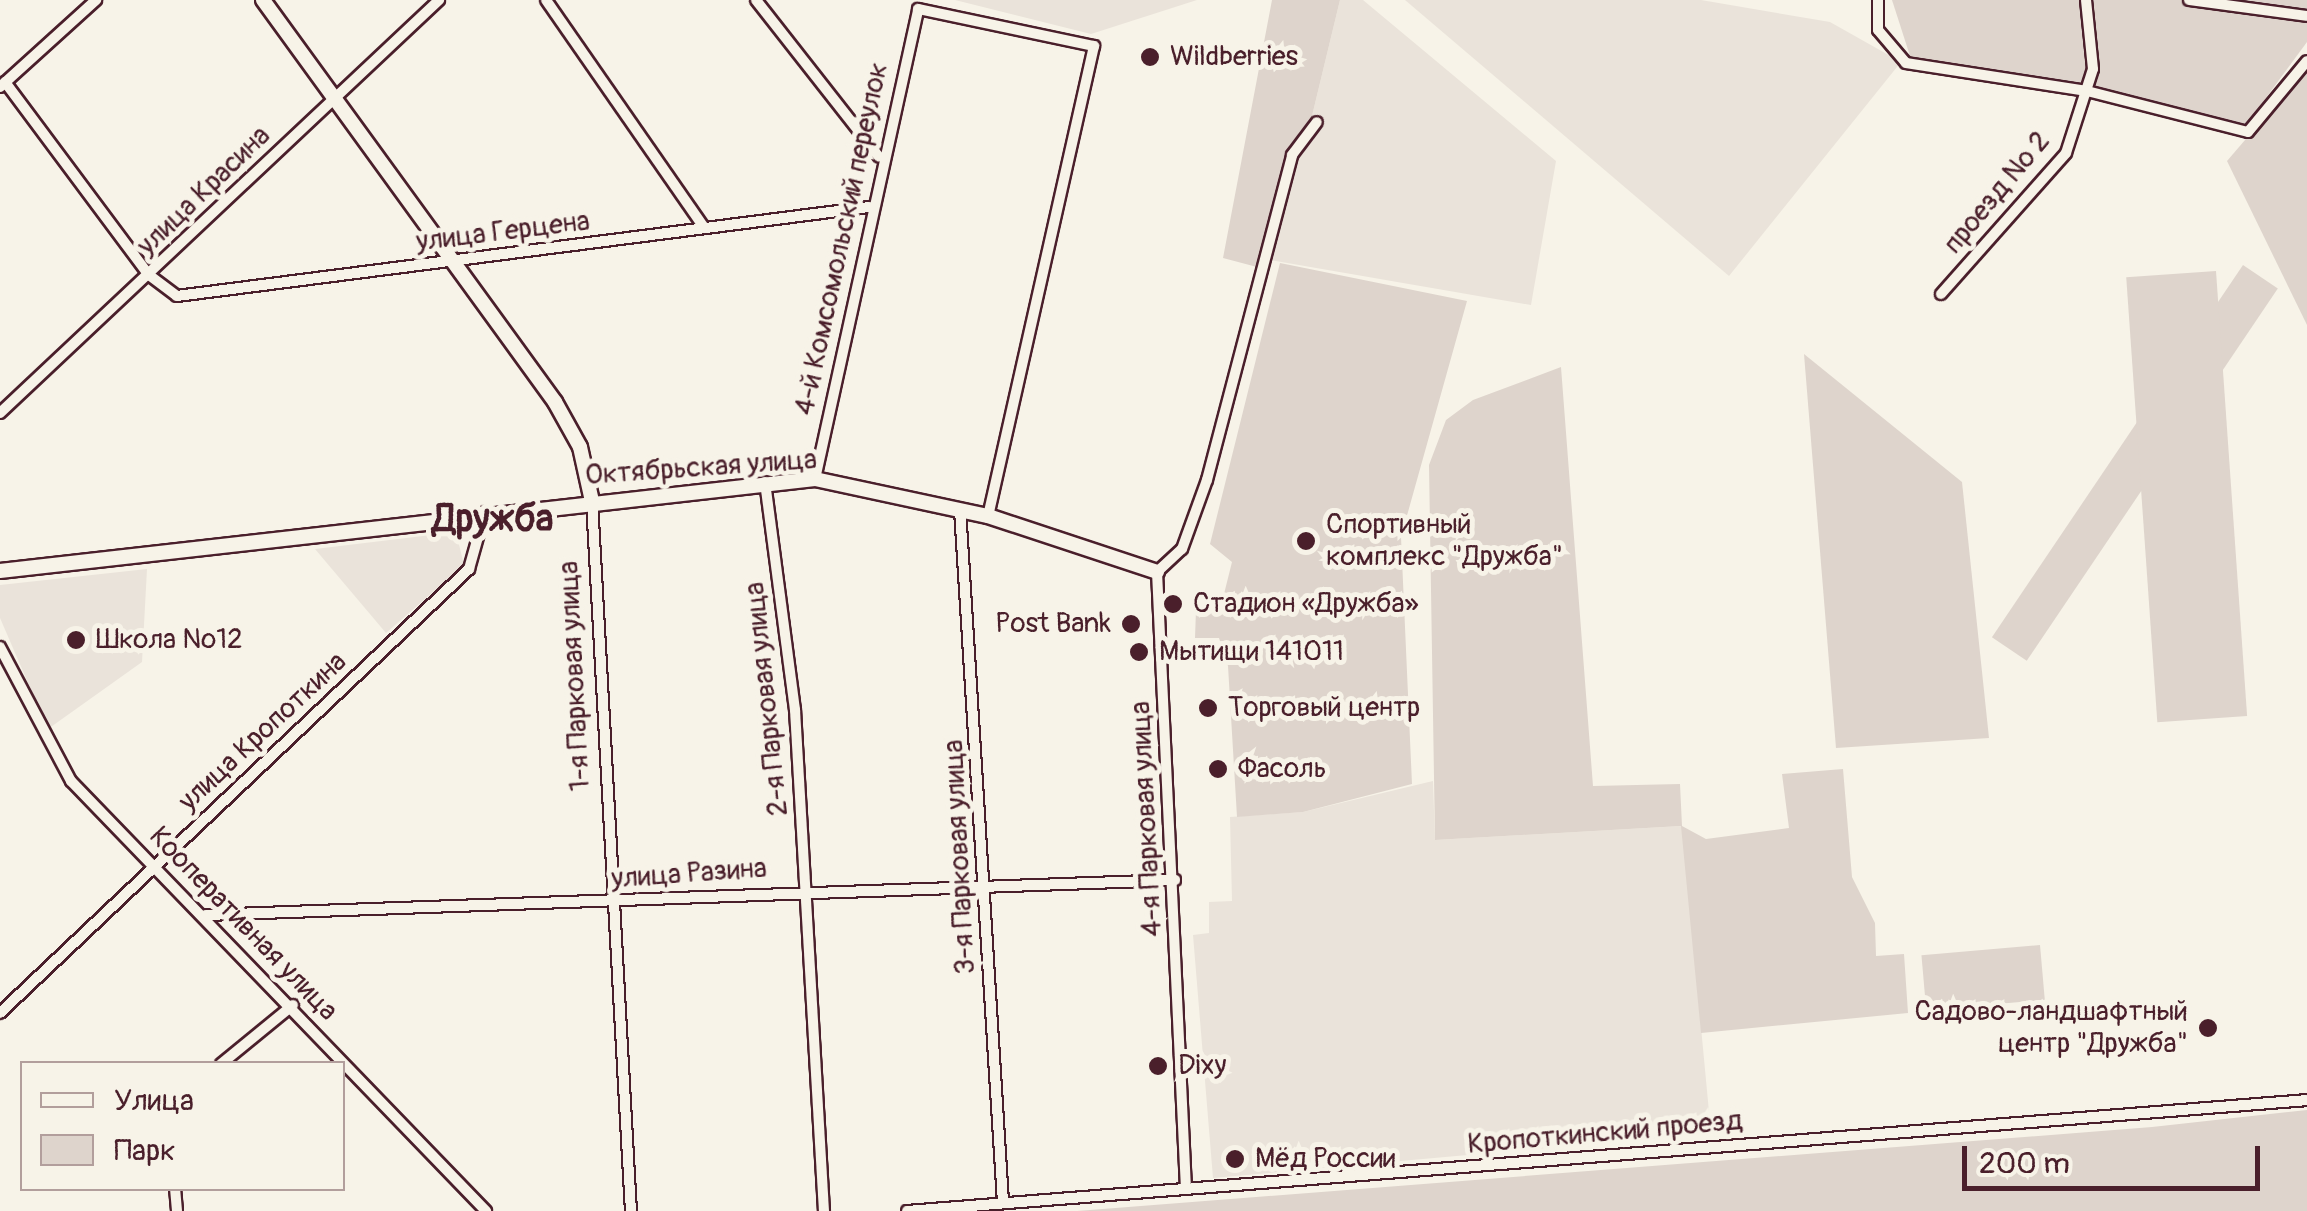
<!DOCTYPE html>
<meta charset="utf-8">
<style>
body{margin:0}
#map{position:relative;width:2307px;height:1211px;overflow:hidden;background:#f7f3e8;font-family:Pangolin,sans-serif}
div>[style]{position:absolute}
.built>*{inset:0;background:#eae3da}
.green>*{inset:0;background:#ded4cc;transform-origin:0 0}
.roads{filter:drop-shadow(2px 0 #4a1f2b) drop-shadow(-2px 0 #4a1f2b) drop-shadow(0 2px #4a1f2b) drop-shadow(0 -2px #4a1f2b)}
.street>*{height:10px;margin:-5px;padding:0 5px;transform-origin:5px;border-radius:5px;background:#f7f3e8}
.secondary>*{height:14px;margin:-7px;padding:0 7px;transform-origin:7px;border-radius:7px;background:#f7f3e8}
.dots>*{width:28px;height:28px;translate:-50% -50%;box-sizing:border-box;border:5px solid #f7f3e8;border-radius:50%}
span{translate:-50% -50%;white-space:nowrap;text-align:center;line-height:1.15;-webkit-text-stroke:10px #f7f3e8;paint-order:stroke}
.poi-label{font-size:28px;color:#4a1f2b}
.left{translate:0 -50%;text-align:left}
.right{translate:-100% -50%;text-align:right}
.street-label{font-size:28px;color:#4a1f2b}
.district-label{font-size:38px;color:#4a1f2b;font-weight:700}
.legend{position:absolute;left:20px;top:1061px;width:325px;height:130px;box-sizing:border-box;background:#f7f3e8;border:2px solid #b29e9c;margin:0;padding:12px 18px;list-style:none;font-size:30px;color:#4a1f2b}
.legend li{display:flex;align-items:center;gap:20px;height:50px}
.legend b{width:50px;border:2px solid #b29e9c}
.scale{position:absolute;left:1962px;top:1146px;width:298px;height:45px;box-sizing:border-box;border:5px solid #4a1f2b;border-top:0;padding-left:12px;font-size:30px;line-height:35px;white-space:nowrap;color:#4a1f2b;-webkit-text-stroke:8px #f7f3e8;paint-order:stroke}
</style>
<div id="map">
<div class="built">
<i style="clip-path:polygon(955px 0,1197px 0,1091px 34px)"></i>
<i style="clip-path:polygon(1340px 0,1363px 0,1556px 161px,1531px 305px,1259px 258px,1288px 153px,1312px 116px)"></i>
<i style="clip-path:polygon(1405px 0,1701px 0,1830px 22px,1901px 62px,1729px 276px)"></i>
<i style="clip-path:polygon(456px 532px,464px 565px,386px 633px,315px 549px)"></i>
<i style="clip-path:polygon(147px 569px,142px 662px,48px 729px,0 618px,0 585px)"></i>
<i style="clip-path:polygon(1433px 781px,1435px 840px,1682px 826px,1711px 1133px,1213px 1178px,1193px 935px,1209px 933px,1209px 902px,1232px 901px,1230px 817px,1303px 812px)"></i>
</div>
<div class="green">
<i style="clip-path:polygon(1272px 0,1340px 0,1312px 116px,1288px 153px,1257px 267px,1223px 258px)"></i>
<i style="clip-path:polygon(1892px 0,2307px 0,2307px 42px,2246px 125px,2236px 125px,1911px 59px)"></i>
<i style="clip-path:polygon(2307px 68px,2307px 325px,2227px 161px)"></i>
<i style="clip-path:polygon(1280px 263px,1467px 301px,1401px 537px,1412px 784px,1303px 812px,1237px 817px,1228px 666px,1219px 638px,1195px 638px,1196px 610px,1222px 602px,1232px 562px,1210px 544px)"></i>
<i style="left:2243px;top:265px;width:42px;height:449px;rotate:34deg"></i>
<i style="left:2216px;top:271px;width:446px;height:90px;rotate:86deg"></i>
<i style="clip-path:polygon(1804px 354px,1962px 482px,1989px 738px,1836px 748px)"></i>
<i style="clip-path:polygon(1561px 367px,1593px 786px,1680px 784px,1682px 826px,1706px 839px,1789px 828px,1782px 774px,1843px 769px,1852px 877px,1875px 923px,1876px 956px,1904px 954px,1908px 1013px,1701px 1033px,1681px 826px,1435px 840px,1429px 465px,1446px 420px,1473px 400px)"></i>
<i style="left:2040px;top:945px;width:55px;height:119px;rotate:85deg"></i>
<i style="clip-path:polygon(2307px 1110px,2307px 1211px,1077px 1211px,2152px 1127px)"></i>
</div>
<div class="roads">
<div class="street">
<i style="left:546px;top:0;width:277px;rotate:55.2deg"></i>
<i style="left:756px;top:0;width:199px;rotate:51.9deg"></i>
<i style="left:1878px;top:0;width:30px;rotate:90deg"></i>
<i style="left:1878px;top:30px;width:43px;rotate:49.7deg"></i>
<i style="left:1906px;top:63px;width:183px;rotate:8.8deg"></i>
<i style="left:2087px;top:91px;width:166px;rotate:14.3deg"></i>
<i style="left:2248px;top:132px;width:92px;rotate:-50.3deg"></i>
<i style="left:2189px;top:0;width:119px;rotate:7.7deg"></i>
<i style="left:5px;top:82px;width:241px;rotate:53.3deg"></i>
<i style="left:149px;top:275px;width:35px;rotate:37deg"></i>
<i style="left:177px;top:296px;width:698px;rotate:-7.33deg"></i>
<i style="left:0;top:87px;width:130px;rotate:-42.2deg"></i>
<i style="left:1941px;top:294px;width:188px;rotate:-48.4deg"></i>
<i style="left:2066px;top:153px;width:88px;rotate:-72.2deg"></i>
<i style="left:2093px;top:69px;width:69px;rotate:-95.8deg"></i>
<i style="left:0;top:413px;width:603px;rotate:-43.25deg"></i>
<i style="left:815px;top:479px;width:481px;rotate:-77.6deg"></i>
<i style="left:918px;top:9px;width:180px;rotate:11.9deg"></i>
<i style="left:1094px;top:46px;width:482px;rotate:102.7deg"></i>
<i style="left:765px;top:482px;width:230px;rotate:82.5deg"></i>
<i style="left:795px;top:710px;width:502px;rotate:86.69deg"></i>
<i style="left:592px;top:501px;width:711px;rotate:86.86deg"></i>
<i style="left:960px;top:509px;width:695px;rotate:86.45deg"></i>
<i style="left:0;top:647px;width:152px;rotate:62.1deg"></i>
<i style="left:71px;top:781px;width:598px;rotate:46.02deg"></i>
<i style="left:206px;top:915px;width:970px;rotate:-2.07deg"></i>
<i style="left:0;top:1013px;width:646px;rotate:-43.43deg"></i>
<i style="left:469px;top:569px;width:59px;rotate:-74.3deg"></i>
<i style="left:221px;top:1064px;width:93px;rotate:-39.3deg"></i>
<i style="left:175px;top:1188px;width:23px;rotate:85deg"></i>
<i style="left:1186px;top:1189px;width:618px;rotate:-92.69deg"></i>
<i style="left:1157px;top:572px;width:34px;rotate:-43deg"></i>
<i style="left:1182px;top:549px;width:73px;rotate:-70.1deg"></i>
<i style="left:1207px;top:480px;width:336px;rotate:-75.3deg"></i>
<i style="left:1292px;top:155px;width:41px;rotate:-52.9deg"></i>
<i style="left:907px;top:1211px;width:1404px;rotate:-4.53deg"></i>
</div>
<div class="secondary">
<i style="left:263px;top:0;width:497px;rotate:54deg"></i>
<i style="left:555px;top:402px;width:51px;rotate:60.9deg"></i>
<i style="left:580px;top:447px;width:55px;rotate:77.5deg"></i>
<i style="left:0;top:571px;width:820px;rotate:-6.44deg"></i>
<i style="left:815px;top:479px;width:177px;rotate:12.1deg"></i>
<i style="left:988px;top:516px;width:178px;rotate:18.3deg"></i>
</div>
</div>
<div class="dots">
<i style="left:1150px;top:57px;background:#4a1f2b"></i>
<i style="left:1306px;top:541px;background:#4a1f2b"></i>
<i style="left:1173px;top:604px;background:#4a1f2b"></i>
<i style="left:1131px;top:624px;background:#4a1f2b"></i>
<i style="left:76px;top:640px;background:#4a1f2b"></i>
<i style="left:1139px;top:652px;background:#4a1f2b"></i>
<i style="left:1208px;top:708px;background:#4a1f2b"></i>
<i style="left:1218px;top:769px;background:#4a1f2b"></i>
<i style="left:2208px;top:1028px;background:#4a1f2b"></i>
<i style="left:1158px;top:1066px;background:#4a1f2b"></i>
<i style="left:1235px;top:1159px;background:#4a1f2b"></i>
</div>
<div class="poi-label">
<span class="left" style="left:1170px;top:57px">Wildberries</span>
<span class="left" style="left:1326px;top:541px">Спортивный<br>комплекс "Дружба"</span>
<span class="left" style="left:1193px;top:604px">Стадион «Дружба»</span>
<span class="right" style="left:1111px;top:624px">Post Bank</span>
<span class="left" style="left:96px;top:640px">Школа №12</span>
<span class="left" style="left:1159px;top:652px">Мытищи 141011</span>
<span class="left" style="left:1228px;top:708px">Торговый центр</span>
<span class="left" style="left:1238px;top:769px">Фасоль</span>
<span class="right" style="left:2188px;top:1028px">Садово-ландшафтный<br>центр "Дружба"</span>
<span class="left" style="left:1178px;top:1066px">Dixy</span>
<span class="left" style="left:1255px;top:1159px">Мёд России</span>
</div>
<div class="street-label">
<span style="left:204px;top:191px;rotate:-44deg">улица Красина</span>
<span style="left:1997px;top:193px;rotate:-50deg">проезд № 2</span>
<span style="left:503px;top:232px;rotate:-7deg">улица Герцена</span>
<span style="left:842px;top:239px;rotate:-78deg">4-й Комсомольский переулок</span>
<span style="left:701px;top:468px;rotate:-4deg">Октябрьская улица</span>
<span style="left:575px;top:676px;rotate:-93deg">1-я Парковая улица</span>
<span style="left:767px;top:699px;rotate:-96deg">2-я Парковая улица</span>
<span style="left:263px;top:732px;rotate:-43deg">улица Кропоткина</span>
<span style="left:1147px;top:819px;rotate:-93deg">4-я Парковая улица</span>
<span style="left:960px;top:857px;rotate:-93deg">3-я Парковая улица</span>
<span style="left:689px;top:874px;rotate:-4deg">улица Разина</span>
<span style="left:243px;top:924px;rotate:46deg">Кооперативная улица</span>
<span style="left:1605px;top:1133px;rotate:-5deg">Кропоткинский проезд</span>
</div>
<div class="district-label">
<span style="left:493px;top:520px">Дружба</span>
</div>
<ul class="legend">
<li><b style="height:12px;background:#f7f3e8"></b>Улица</li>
<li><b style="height:28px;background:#ded4cc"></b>Парк</li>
</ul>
<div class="scale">200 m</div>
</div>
